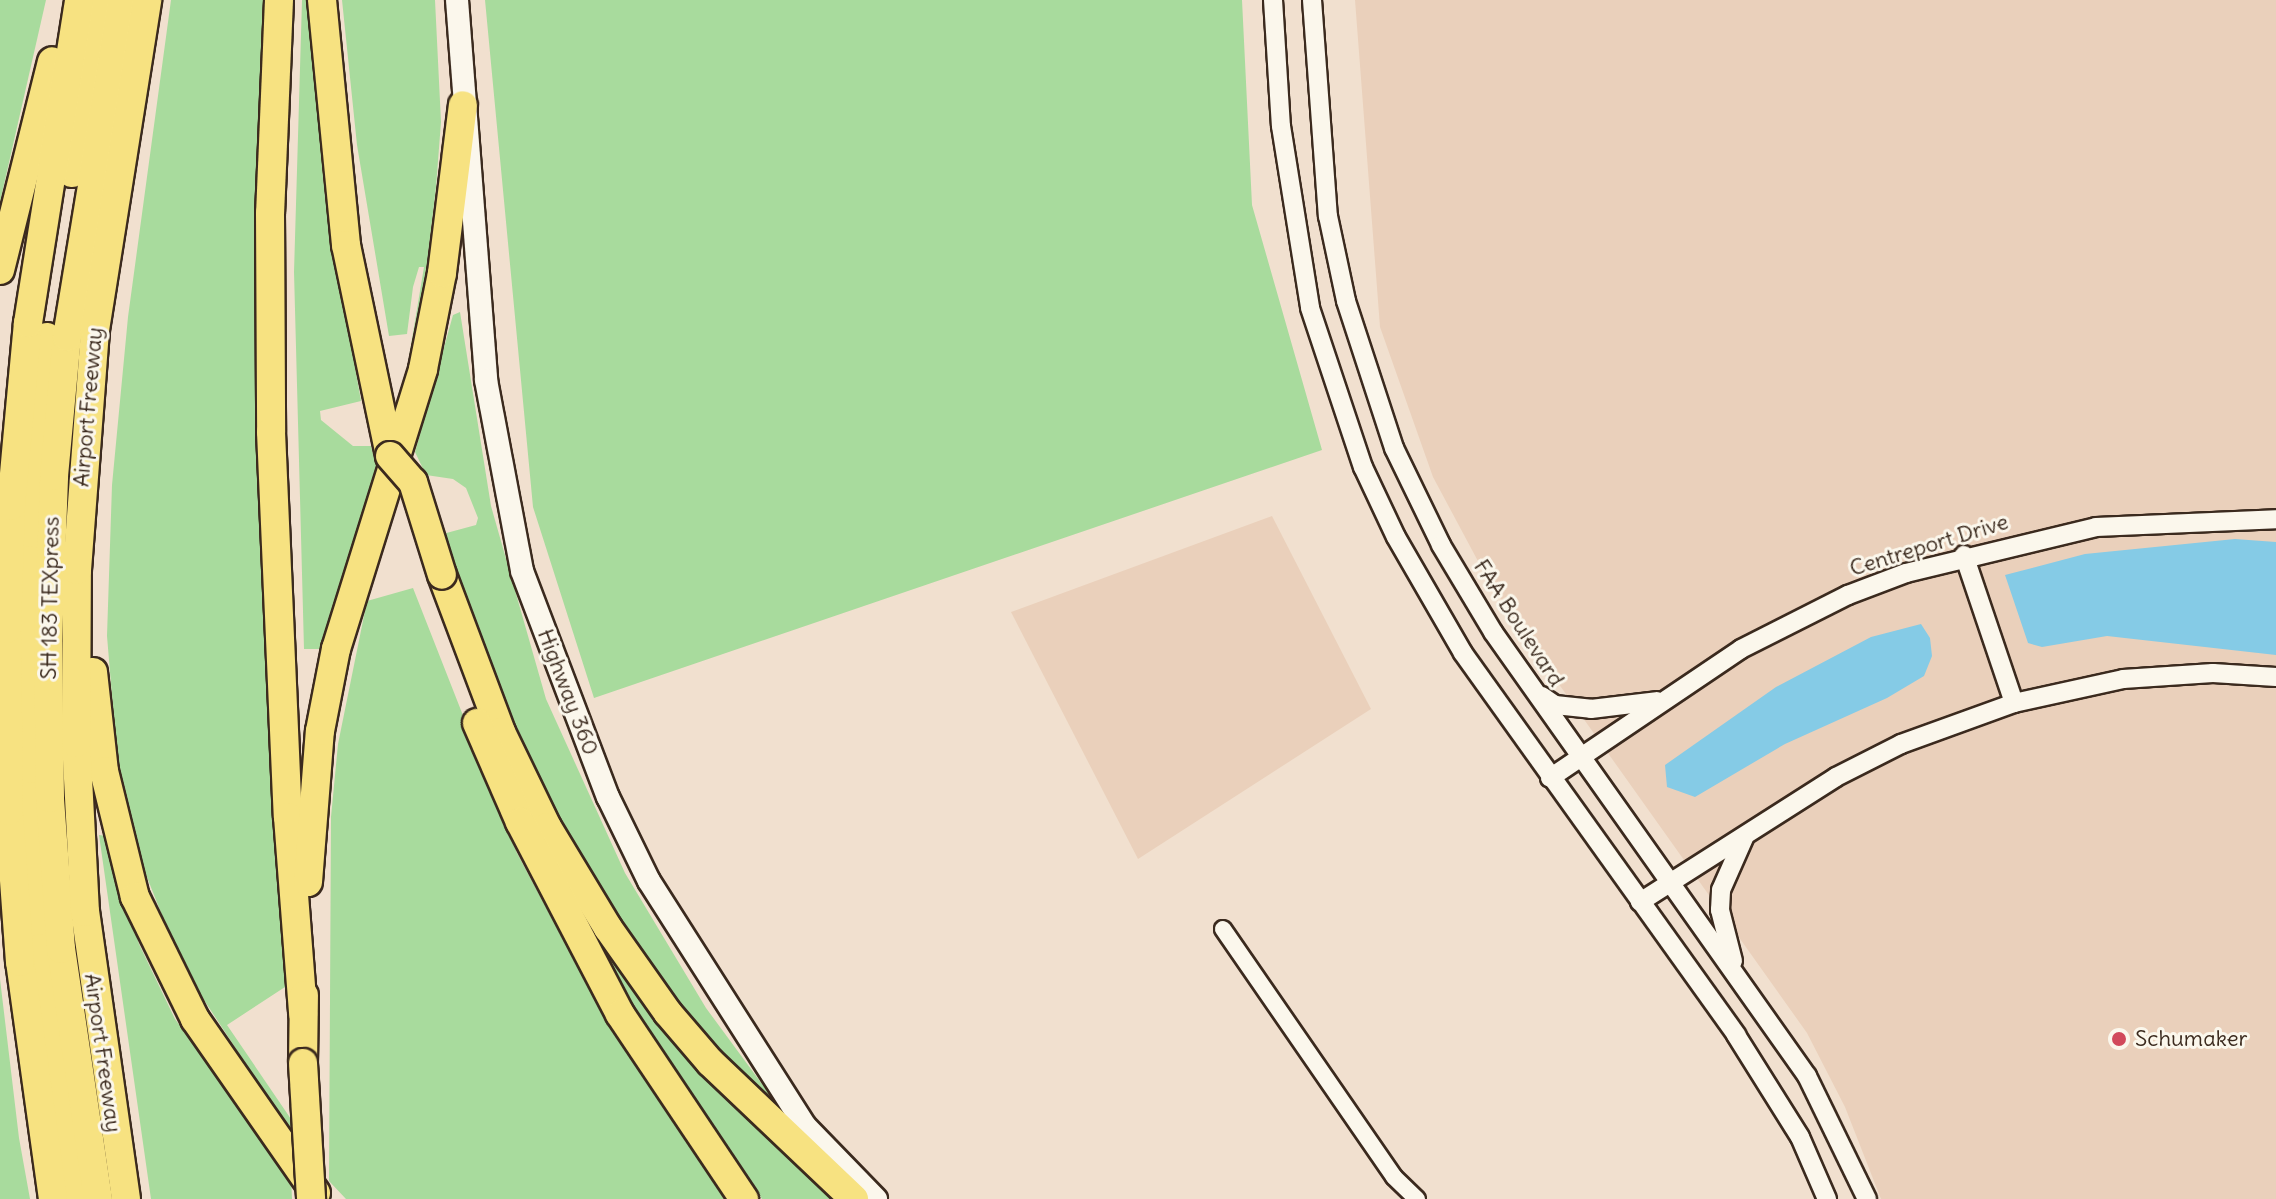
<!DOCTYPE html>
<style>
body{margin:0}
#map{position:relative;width:2276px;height:1199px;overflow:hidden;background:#f1e0cf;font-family:Delius,sans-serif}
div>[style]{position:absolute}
.built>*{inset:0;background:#ead0bb}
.green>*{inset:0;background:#a8db9d}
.water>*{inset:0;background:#85cbe6}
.roads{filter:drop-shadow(2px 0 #3b2a1e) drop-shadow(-2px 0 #3b2a1e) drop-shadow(0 2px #3b2a1e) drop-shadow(0 -2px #3b2a1e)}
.minor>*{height:16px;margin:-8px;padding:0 8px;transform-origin:8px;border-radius:8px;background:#fbf7ec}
.tertiary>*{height:18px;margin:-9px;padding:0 9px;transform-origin:9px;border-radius:9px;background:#fbf7ec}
.secondary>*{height:22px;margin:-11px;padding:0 11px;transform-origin:11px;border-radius:11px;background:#fbf7ec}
.motorway>*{height:28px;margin:-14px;padding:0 14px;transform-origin:14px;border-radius:14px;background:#f7e281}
.bridges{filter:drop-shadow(2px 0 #3b2a1e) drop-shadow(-2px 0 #3b2a1e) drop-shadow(0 2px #3b2a1e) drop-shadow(0 -2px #3b2a1e)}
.motorway-bridge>*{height:28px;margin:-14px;padding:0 14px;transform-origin:14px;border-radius:14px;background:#f7e281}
.dots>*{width:22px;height:22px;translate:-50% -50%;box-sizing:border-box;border:4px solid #fbf7ec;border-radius:50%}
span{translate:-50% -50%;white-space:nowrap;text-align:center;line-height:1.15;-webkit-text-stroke:6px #fbf7ec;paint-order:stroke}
.street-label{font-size:22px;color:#3b2a1e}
.poi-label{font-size:22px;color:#3b2a1e}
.left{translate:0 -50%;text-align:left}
</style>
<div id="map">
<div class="built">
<i style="clip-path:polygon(1355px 0,2276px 0,2276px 1199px,1881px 1199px,1845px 1107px,1807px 1033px,1546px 666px,1487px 578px,1433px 477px,1380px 327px)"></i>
<i style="clip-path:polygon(1272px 516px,1371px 709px,1138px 859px,1011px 612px)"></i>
</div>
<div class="green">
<i style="clip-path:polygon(0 0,46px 0,0 202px)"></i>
<i style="clip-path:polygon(171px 0,268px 0,285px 987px,227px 1025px,293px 1122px,292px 1134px,183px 968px,133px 842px,117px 756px,107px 636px,112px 485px,128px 317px)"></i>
<i style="clip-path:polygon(302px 0,308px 0,325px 197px,361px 401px,320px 411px,321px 420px,353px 446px,371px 446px,378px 472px,322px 649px,304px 649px,294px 272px)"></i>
<i style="clip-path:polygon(342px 0,435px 0,441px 122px,436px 187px,420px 324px,402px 399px,424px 267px,419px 267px,413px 287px,407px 334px,389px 336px,357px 145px)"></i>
<i style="clip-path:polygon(485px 0,1242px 0,1252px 205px,1322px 450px,594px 698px,533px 507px)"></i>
<i style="clip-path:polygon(460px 312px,491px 506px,546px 699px,625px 873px,706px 1008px,776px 1103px,771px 1109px,722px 1062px,600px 901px,511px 730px,439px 535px,476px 525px,478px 518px,466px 488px,453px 479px,426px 475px,415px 452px,453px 315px)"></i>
<i style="clip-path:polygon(413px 588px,517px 853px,583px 977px,725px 1199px,346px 1199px,329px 1181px,331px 817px,338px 744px,367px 601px)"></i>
<i style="clip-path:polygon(99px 835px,107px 836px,139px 944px,175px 1019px,291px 1177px,292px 1199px,151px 1199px)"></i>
<i style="clip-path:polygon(598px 931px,840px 1199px,762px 1199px,665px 1058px,592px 937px)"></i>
<i style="clip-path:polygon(0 979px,19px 1138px,30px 1199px,0 1199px)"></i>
</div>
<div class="water">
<i style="clip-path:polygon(2235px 539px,2276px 542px,2276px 655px,2107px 636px,2042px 647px,2028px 643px,2005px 575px,2085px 554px)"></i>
<i style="clip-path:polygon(1921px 624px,1930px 638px,1932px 656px,1924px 676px,1887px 698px,1785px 744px,1695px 797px,1667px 787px,1665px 765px,1776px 687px,1871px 637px)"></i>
</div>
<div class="roads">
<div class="minor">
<i style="left:1223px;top:929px;width:301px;rotate:55.4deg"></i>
<i style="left:1394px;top:1177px;width:32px;rotate:44deg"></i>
</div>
<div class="tertiary">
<i style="left:1273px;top:0;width:126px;rotate:86.4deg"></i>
<i style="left:1281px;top:126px;width:184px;rotate:80.9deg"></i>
<i style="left:1310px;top:308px;width:168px;rotate:71.6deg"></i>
<i style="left:1363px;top:467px;width:77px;rotate:64.8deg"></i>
<i style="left:1396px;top:537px;width:134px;rotate:60deg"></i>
<i style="left:1463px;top:653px;width:470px;rotate:54.4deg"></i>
<i style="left:1736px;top:1035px;width:120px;rotate:57.9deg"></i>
<i style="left:1800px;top:1137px;width:68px;rotate:66.5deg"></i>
<i style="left:1312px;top:0;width:217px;rotate:85.8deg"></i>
<i style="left:1328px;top:216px;width:87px;rotate:78deg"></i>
<i style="left:1346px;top:301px;width:155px;rotate:71.9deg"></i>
<i style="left:1394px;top:448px;width:108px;rotate:64.1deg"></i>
<i style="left:1441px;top:545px;width:101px;rotate:59.1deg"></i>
<i style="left:1493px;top:632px;width:544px;rotate:54.73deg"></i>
<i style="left:1807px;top:1076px;width:137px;rotate:64deg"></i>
<i style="left:1964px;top:555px;width:156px;rotate:71.3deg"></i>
<i style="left:1542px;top:696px;width:16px;rotate:35deg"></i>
<i style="left:1555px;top:705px;width:36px;rotate:6deg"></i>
<i style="left:1591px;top:709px;width:66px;rotate:-6.9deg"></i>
<i style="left:1550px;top:778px;width:230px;rotate:-34deg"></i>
<i style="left:1741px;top:649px;width:120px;rotate:-26.8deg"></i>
<i style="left:1848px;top:595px;width:62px;rotate:-20.8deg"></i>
<i style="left:1906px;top:573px;width:195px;rotate:-13.6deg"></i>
<i style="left:2096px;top:527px;width:180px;rotate:-2.5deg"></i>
<i style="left:1640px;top:902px;width:232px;rotate:-32.5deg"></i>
<i style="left:1836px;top:777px;width:73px;rotate:-26.9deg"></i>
<i style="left:1901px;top:744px;width:120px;rotate:-19.9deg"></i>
<i style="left:2014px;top:703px;width:112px;rotate:-12.4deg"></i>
<i style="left:2123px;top:679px;width:90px;rotate:-3.8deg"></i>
<i style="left:2213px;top:673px;width:63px;rotate:3.6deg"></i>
<i style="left:1733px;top:961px;width:53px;rotate:-104.3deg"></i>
<i style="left:1720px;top:910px;width:20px;rotate:-87deg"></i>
<i style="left:1721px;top:890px;width:57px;rotate:-66.1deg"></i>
</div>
<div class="secondary">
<i style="left:457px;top:0;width:381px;rotate:85.6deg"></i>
<i style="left:486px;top:380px;width:194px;rotate:79.3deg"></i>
<i style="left:522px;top:571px;width:242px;rotate:69.2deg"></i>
<i style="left:608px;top:797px;width:93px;rotate:64deg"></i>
<i style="left:649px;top:881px;width:290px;rotate:57.5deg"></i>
<i style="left:805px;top:1126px;width:102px;rotate:45.8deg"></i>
</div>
<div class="motorway">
<i style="left:279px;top:0;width:213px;rotate:92.4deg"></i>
<i style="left:270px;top:213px;width:219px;rotate:89.7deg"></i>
<i style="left:271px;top:432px;width:385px;rotate:87.5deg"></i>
<i style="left:288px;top:817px;width:198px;rotate:85.6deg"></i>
<i style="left:322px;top:0;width:246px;rotate:84.4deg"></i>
<i style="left:346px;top:245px;width:216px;rotate:78.2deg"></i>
<i style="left:72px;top:173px;width:175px;rotate:-80.5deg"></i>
<i style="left:0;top:270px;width:215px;rotate:-76deg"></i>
<i style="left:47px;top:337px;width:224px;rotate:94.4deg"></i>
<i style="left:30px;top:560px;width:236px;rotate:90deg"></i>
<i style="left:30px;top:796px;width:152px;rotate:86.2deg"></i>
<i style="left:40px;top:948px;width:253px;rotate:82.3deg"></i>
<i style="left:442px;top:575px;width:168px;rotate:69.4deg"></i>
<i style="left:501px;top:732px;width:106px;rotate:64.2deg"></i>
<i style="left:547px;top:827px;width:118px;rotate:58.9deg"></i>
<i style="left:608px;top:928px;width:104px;rotate:54.8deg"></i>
<i style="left:668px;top:1013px;width:65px;rotate:49.4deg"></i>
<i style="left:710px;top:1062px;width:199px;rotate:43.6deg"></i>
<i style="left:93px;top:672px;width:100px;rotate:83.7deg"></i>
<i style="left:104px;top:771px;width:130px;rotate:76.2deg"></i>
<i style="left:135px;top:897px;width:136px;rotate:63.8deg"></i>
<i style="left:195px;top:1019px;width:212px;rotate:55.2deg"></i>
<i style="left:477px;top:723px;width:108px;rotate:66.5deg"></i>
<i style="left:520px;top:822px;width:216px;rotate:62.5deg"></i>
<i style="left:620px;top:1014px;width:223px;rotate:56.2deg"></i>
<i style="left:308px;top:882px;width:151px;rotate:-85.5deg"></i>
<i style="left:320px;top:731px;width:84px;rotate:-79deg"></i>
<i style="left:336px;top:649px;width:293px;rotate:-72.7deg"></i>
<i style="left:423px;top:369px;width:98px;rotate:-78.8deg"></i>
<i style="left:442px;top:273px;width:169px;rotate:-82.9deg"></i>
<i style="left:303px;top:1063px;width:68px;rotate:-89.2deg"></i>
<i style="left:53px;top:1199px;width:239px;rotate:-97.9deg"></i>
<i style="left:20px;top:962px;width:151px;rotate:-94.2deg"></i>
<i style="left:9px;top:811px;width:182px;rotate:-90.6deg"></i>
<i style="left:7px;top:629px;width:123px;rotate:-88.1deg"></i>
<i style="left:11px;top:506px;width:184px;rotate:-84.7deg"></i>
<i style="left:28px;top:323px;width:327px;rotate:-81deg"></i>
<i style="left:98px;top:1199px;width:253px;rotate:-98.4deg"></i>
<i style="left:61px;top:949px;width:151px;rotate:-94.2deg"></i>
<i style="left:50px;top:798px;width:156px;rotate:-90.7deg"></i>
<i style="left:48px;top:642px;width:166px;rotate:-87.9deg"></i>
<i style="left:54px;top:476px;width:140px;rotate:-84.7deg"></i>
<i style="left:67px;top:337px;width:342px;rotate:-80.6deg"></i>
<i style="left:126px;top:1199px;width:290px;rotate:-98.1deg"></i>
<i style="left:85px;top:912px;width:169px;rotate:-93deg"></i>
<i style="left:76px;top:743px;width:173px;rotate:-89.7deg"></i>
<i style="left:77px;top:570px;width:241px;rotate:-85.7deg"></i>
<i style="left:95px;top:330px;width:334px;rotate:-81deg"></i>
</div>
</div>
<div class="bridges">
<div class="motorway-bridge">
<i style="left:390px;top:456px;width:35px;rotate:49deg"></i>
<i style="left:413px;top:482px;width:97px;rotate:72.7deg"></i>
<i style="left:303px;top:1063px;width:136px;rotate:86.6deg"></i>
</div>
</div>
<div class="dots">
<i style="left:2119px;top:1039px;background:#d1495b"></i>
</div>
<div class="street-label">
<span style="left:88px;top:407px;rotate:-85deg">Airport Freeway</span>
<span style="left:1929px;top:545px;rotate:-17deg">Centreport Drive</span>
<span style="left:50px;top:598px;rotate:-89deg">SH 183 TEXpress</span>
<span style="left:1519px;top:623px;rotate:57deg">FAA Boulevard</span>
<span style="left:568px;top:692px;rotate:69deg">Highway 360</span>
<span style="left:103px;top:1053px;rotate:82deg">Airport Freeway</span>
</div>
<div class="poi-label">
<span class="left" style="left:2135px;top:1039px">Schumaker</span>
</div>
</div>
